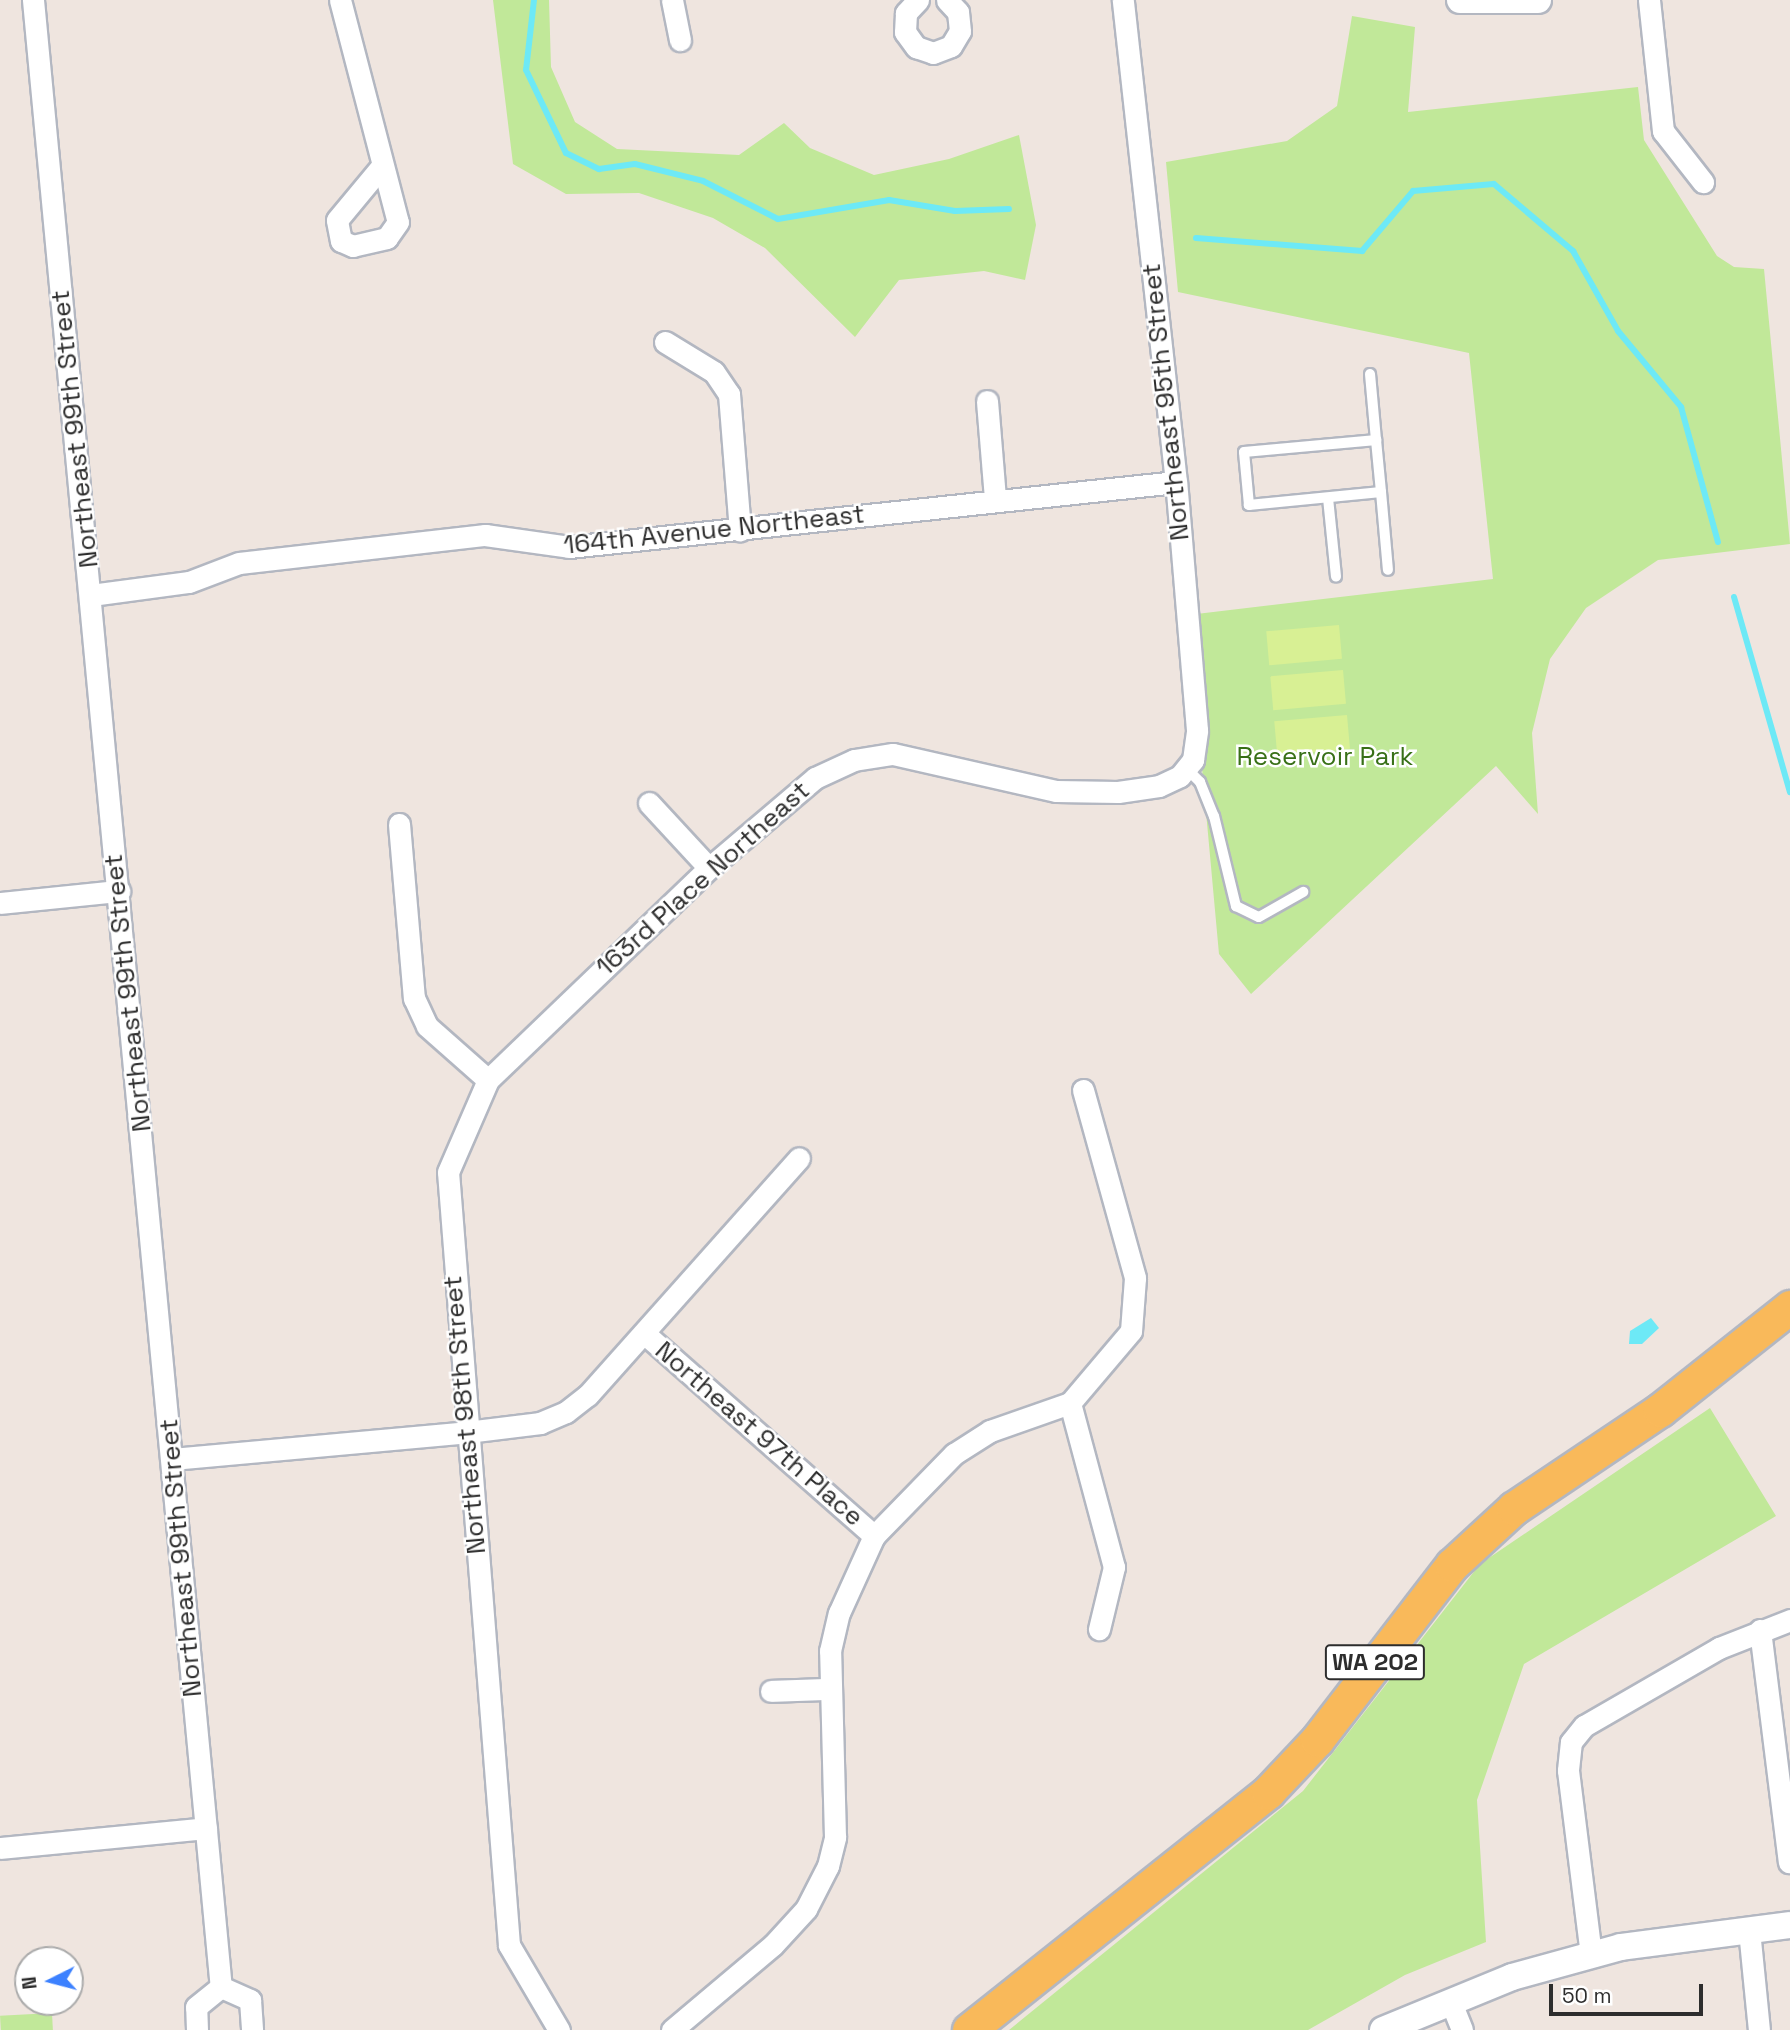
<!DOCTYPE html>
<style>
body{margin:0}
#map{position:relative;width:1790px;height:2030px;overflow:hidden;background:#efe5df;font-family:"Space Grotesk",sans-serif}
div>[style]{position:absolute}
.green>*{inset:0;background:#c1e899;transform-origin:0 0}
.pitch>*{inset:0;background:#d8f094;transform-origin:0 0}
.water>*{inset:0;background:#6de9f6}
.stream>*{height:6px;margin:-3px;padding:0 3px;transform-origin:3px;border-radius:3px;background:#6de9f6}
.roads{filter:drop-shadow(2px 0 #b3b7c1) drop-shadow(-2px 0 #b3b7c1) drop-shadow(0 2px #b3b7c1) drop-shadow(0 -2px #b3b7c1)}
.service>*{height:10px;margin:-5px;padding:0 5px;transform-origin:5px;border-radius:5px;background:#fff}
.minor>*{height:21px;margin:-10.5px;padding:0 10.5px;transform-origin:10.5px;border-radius:10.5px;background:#fff}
.tertiary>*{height:26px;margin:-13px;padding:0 13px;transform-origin:13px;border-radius:13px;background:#fff}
.primary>*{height:33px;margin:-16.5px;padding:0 16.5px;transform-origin:16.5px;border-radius:16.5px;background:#f9b95a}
span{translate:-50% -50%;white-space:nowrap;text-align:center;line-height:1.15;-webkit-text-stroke:5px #fff;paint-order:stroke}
.shield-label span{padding:2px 5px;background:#fff;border:2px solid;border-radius:5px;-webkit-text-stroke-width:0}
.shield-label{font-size:24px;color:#2d2d2d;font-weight:700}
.street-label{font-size:26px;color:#2d2d2d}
.park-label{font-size:26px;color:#387017}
.north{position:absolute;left:14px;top:1946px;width:70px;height:70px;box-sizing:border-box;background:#fff;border:2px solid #ababab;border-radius:50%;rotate:264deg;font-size:19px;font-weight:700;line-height:28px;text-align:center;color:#2d2d2d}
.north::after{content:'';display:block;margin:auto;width:24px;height:32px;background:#3c81ff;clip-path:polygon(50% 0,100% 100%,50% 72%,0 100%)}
.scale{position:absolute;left:1549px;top:1984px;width:154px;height:32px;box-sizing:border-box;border:4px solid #2d2d2d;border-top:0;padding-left:9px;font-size:21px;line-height:24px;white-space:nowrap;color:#2d2d2d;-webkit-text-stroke:5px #fff;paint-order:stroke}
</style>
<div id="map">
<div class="green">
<i style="clip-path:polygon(493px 0,549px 0,551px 67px,575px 122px,617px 149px,739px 155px,784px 123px,810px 148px,874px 175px,949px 159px,1019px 135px,1036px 225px,1025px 280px,984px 271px,899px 280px,855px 337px,765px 248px,713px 218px,639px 193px,566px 194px,513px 164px)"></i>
<i style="clip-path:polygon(1352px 16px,1415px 27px,1408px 112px,1638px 87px,1644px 140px,1717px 256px,1734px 267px,1764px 269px,1790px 544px,1658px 560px,1586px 608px,1550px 659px,1532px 733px,1538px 814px,1496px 766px,1251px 994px,1219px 954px,1188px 615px,1493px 579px,1469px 353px,1178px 292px,1166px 162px,1287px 141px,1337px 106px)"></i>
<i style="clip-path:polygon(1710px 1408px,1776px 1516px,1524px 1664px,1477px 1800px,1486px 1942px,1405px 1975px,1308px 2030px,1009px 2030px,1303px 1791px,1480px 1564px)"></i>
<i style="left:52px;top:2013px;width:17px;height:52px;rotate:87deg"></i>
</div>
<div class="pitch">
<i style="left:1339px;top:625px;width:34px;height:73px;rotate:85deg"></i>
<i style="left:1343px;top:670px;width:34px;height:73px;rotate:85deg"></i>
<i style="left:1347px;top:715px;width:34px;height:73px;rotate:85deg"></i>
</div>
<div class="water">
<i style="clip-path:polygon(1651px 1318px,1659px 1328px,1642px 1344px,1629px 1344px,1630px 1331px)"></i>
</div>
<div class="stream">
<i style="left:534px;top:0;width:70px;rotate:96.5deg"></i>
<i style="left:526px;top:70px;width:92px;rotate:64.3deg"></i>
<i style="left:566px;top:153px;width:37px;rotate:26deg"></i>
<i style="left:599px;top:169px;width:36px;rotate:-8deg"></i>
<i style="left:635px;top:164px;width:70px;rotate:14deg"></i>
<i style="left:703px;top:181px;width:84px;rotate:26.9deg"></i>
<i style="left:778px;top:219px;width:113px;rotate:-9.7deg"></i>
<i style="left:889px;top:200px;width:67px;rotate:9.5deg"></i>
<i style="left:955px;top:211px;width:54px;rotate:-2.1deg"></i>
<i style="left:1196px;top:238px;width:167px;rotate:4.5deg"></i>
<i style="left:1362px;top:251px;width:79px;rotate:-49.6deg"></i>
<i style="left:1413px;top:191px;width:81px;rotate:-4.9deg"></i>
<i style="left:1494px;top:184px;width:104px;rotate:40.3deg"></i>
<i style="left:1573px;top:251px;width:92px;rotate:60.6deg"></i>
<i style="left:1618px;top:331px;width:99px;rotate:50.3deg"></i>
<i style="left:1681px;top:407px;width:140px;rotate:74.7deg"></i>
<i style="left:1734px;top:597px;width:203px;rotate:74deg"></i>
</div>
<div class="roads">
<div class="service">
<i style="left:1370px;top:374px;width:66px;rotate:84.8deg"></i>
<i style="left:1376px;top:440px;width:52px;rotate:84.5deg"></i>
<i style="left:1381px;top:492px;width:133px;rotate:174.4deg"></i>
<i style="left:1249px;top:505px;width:53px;rotate:-95.4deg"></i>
<i style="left:1244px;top:452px;width:133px;rotate:-5.2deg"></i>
<i style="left:1381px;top:492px;width:78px;rotate:84.9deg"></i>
<i style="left:1328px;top:498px;width:79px;rotate:84.2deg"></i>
<i style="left:1186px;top:768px;width:20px;rotate:45deg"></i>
<i style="left:1200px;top:782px;width:37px;rotate:68deg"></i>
<i style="left:1214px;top:816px;width:93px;rotate:76.3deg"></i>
<i style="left:1236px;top:906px;width:25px;rotate:26deg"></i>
<i style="left:1259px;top:917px;width:51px;rotate:-29.6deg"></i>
</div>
<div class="minor">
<i style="left:33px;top:0;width:1996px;rotate:84.6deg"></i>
<i style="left:340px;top:0;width:229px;rotate:75.4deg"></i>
<i style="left:398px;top:222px;width:19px;rotate:125deg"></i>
<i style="left:387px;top:238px;width:35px;rotate:167deg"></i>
<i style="left:353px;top:246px;width:13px;rotate:-157deg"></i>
<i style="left:341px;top:241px;width:21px;rotate:-101deg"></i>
<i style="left:337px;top:220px;width:69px;rotate:-50.3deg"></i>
<i style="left:672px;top:0;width:41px;rotate:78.7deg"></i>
<i style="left:918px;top:0;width:18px;rotate:133deg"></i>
<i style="left:906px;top:13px;width:19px;rotate:93deg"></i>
<i style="left:905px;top:32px;width:19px;rotate:54deg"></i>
<i style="left:916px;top:47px;width:18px;rotate:19deg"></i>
<i style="left:933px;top:53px;width:19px;rotate:-21deg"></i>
<i style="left:951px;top:46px;width:17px;rotate:-59deg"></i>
<i style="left:960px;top:31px;width:19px;rotate:-96deg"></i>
<i style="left:958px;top:12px;width:16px;rotate:-133deg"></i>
<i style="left:1649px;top:0;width:132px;rotate:83.9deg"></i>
<i style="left:1663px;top:131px;width:65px;rotate:51.9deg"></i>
<i style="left:665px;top:342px;width:57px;rotate:31.5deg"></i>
<i style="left:714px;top:372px;width:27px;rotate:56deg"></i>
<i style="left:729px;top:394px;width:137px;rotate:85.4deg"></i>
<i style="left:987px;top:401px;width:98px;rotate:85.3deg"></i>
<i style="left:91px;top:595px;width:99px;rotate:-7.6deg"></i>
<i style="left:189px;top:582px;width:53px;rotate:-20.8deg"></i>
<i style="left:239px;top:563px;width:248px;rotate:-6.5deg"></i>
<i style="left:485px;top:535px;width:85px;rotate:8.1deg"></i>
<i style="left:569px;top:547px;width:610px;rotate:-6.11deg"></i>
<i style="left:649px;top:803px;width:88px;rotate:47.3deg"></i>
<i style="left:399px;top:824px;width:175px;rotate:85.1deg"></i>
<i style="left:414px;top:998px;width:31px;rotate:65deg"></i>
<i style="left:427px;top:1026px;width:81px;rotate:41.5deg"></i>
<i style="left:0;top:903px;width:120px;rotate:-5.8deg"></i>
<i style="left:1083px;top:1090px;width:195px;rotate:74.5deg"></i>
<i style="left:1135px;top:1278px;width:53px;rotate:94.3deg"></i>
<i style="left:1131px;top:1331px;width:94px;rotate:130.3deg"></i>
<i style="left:1070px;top:1403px;width:170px;rotate:75deg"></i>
<i style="left:1114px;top:1567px;width:64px;rotate:103.6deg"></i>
<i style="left:644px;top:1333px;width:307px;rotate:41.4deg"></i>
<i style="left:172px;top:1459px;width:296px;rotate:-5.2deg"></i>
<i style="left:467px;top:1432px;width:74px;rotate:-7deg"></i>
<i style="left:540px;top:1423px;width:28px;rotate:-23deg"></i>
<i style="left:566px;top:1412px;width:28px;rotate:-38deg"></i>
<i style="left:588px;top:1395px;width:317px;rotate:-48.3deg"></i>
<i style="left:1760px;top:1630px;width:234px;rotate:82.9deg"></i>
<i style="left:771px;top:1691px;width:58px;rotate:-2deg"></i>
<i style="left:0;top:1848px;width:207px;rotate:-5.5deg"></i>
<i style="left:1749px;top:1930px;width:100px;rotate:84.3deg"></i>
<i style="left:1591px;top:1955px;width:186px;rotate:-97.1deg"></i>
<i style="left:1568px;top:1770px;width:28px;rotate:-84deg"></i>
<i style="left:1571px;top:1742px;width:21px;rotate:-51deg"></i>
<i style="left:1584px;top:1726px;width:156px;rotate:-30deg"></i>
<i style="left:1719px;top:1648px;width:76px;rotate:-21.5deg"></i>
<i style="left:1450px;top:2000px;width:32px;rotate:68deg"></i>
<i style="left:197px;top:2030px;width:23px;rotate:-92deg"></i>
<i style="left:196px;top:2007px;width:32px;rotate:-39deg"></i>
<i style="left:221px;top:1987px;width:32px;rotate:24deg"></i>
<i style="left:250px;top:2000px;width:30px;rotate:86deg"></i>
<i style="left:559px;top:2030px;width:99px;rotate:-120.5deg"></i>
<i style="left:509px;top:1945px;width:775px;rotate:-94.51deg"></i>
<i style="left:448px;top:1172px;width:100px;rotate:-66.5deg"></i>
<i style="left:488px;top:1080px;width:306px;rotate:-43.8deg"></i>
<i style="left:709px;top:868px;width:139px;rotate:-40.3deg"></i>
<i style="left:815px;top:778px;width:43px;rotate:-24.8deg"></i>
<i style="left:854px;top:760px;width:39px;rotate:-9deg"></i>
<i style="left:893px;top:754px;width:167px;rotate:12.8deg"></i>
<i style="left:1056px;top:791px;width:62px;rotate:0.9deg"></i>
<i style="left:1118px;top:792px;width:41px;rotate:-8.3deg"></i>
<i style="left:1159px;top:786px;width:23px;rotate:-25deg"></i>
<i style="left:1180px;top:776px;width:21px;rotate:-51deg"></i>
<i style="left:1193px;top:760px;width:30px;rotate:-82deg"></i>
<i style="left:1197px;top:730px;width:249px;rotate:-94.8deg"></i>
<i style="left:1176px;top:482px;width:485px;rotate:-96.3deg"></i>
<i style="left:672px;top:2030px;width:132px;rotate:-40.1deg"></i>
<i style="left:773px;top:1945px;width:49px;rotate:-47.5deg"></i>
<i style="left:806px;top:1909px;width:48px;rotate:-62.9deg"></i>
<i style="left:828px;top:1866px;width:30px;rotate:-76deg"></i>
<i style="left:835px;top:1837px;width:186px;rotate:-91.5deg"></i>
<i style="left:830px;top:1651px;width:39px;rotate:-77deg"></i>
<i style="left:839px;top:1613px;width:85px;rotate:-65.6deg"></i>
<i style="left:874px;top:1536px;width:115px;rotate:-45.7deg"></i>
<i style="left:954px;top:1454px;width:43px;rotate:-32.6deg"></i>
<i style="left:990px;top:1431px;width:85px;rotate:-19.3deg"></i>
</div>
<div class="tertiary">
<i style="left:1460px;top:0;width:78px"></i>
<i style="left:1383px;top:2030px;width:139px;rotate:-22.3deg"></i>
<i style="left:1512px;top:1977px;width:113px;rotate:-15.4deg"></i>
<i style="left:1621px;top:1947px;width:170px;rotate:-7.4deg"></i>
</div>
<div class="primary">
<i style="left:969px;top:2030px;width:382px;rotate:-38.5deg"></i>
<i style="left:1268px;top:1792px;width:71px;rotate:-46.7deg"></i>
<i style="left:1317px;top:1740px;width:221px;rotate:-52.4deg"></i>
<i style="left:1452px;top:1565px;width:84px;rotate:-42.6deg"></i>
<i style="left:1514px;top:1508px;width:176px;rotate:-33.9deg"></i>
<i style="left:1660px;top:1410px;width:166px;rotate:-38.4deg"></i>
</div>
</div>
<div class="shield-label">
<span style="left:1375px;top:1662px">WA 202</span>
</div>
<div class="street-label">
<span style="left:1166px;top:402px;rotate:-96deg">Northeast 95th Street</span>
<span style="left:75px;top:429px;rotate:-96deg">Northeast 99th Street</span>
<span style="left:714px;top:530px;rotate:-6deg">164th Avenue Northeast</span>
<span style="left:703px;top:879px;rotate:-42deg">163rd Place Northeast</span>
<span style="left:128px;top:993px;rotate:-96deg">Northeast 99th Street</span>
<span style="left:465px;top:1415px;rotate:-95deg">Northeast 98th Street</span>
<span style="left:759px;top:1434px;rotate:41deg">Northeast 97th Place</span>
<span style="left:181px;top:1558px;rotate:-95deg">Northeast 99th Street</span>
</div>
<div class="park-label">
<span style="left:1325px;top:757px">Reservoir Park</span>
</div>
<div class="north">N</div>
<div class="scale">50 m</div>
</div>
